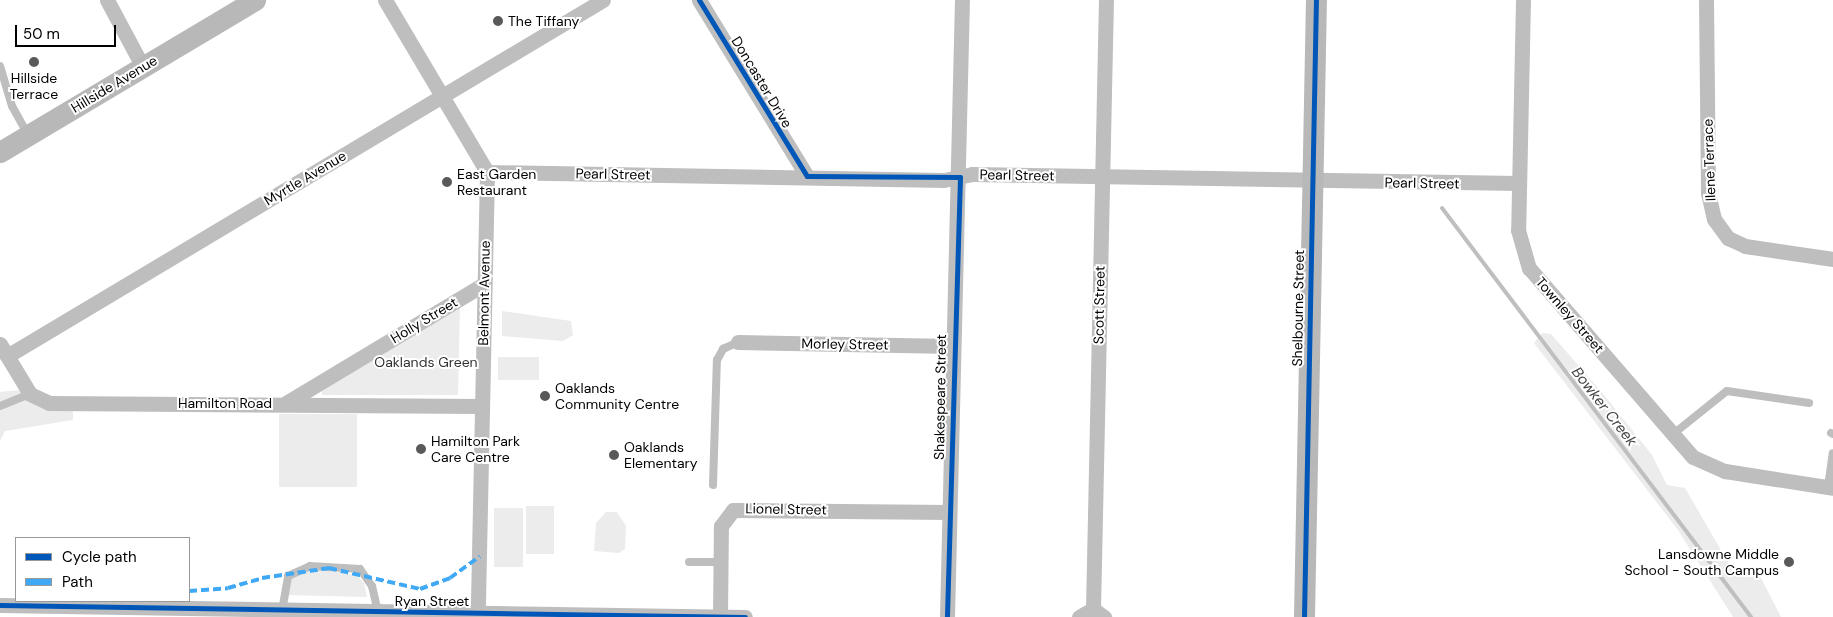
<!DOCTYPE html>
<style>
body{margin:0}
#map{position:relative;width:1833px;height:617px;overflow:hidden;background:#fff;font-family:"DM Sans",sans-serif}
div>[style]{position:absolute}
.green>*{inset:0;background:#ececec;transform-origin:0 0}
.stream>*{height:4px;margin:-2px;padding:0 2px;transform-origin:2px;border-radius:2px;background:#bfbfbf}
.service>*{height:8px;margin:-4px;padding:0 4px;transform-origin:4px;border-radius:4px;background:#bebebe}
.minor>*{height:15px;margin:-7.5px;padding:0 7.5px;transform-origin:7.5px;border-radius:7.5px;background:#bebebe}
.secondary>*{height:21px;margin:-10.5px;padding:0 10.5px;transform-origin:10.5px;border-radius:10.5px;background:#b8b8b8}
.quiet>*{height:4px;margin-top:-2px;transform-origin:0;background:repeating-linear-gradient(90deg,#3fa9f5 0 8px,transparent 0 12px)}
.cycleway>*{height:5px;margin:-2.5px;padding:0 2.5px;transform-origin:2.5px;border-radius:2.5px;background:#0057b8}
.dots>*{width:14px;height:14px;translate:-50% -50%;box-sizing:border-box;border:2px solid #fff;border-radius:50%}
span{translate:-50% -50%;white-space:nowrap;text-align:center;line-height:1.15;-webkit-text-stroke:4px #fff;paint-order:stroke}
.poi-label{font-size:14px;color:#000}
.left{translate:0 -50%;text-align:left}
.right{translate:-100% -50%;text-align:right}
.street-label{font-size:14px;color:#000}
.park-label{font-size:14px;color:#333}
.water-label{font-size:15px;color:#444;font-style:italic}
.legend{position:absolute;left:15px;top:537px;width:175px;height:65px;box-sizing:border-box;background:#fff;border:1px solid #999;margin:0;padding:6px 9px;list-style:none;font-size:15px;color:#000}
.legend li{display:flex;align-items:center;gap:10px;height:25px}
.legend b{width:25px;border:1px solid #999}
.scale{position:absolute;left:15px;top:25px;width:101px;height:22px;box-sizing:border-box;border:2px solid #000;border-top:0;padding-left:6px;font-size:15px;line-height:18px;white-space:nowrap;color:#000;-webkit-text-stroke:4px #fff;paint-order:stroke}
</style>
<div id="map">
<div class="green">
<i style="clip-path:polygon(460px 303px,458px 395px,322px 395px,322px 387px)"></i>
<i style="clip-path:polygon(502px 311px,571px 321px,573px 335px,563px 341px,502px 336px)"></i>
<i style="clip-path:polygon(1542px 333px,1551px 334px,1605px 396px,1652px 455px,1667px 485px,1685px 488px,1732px 569px,1760px 576px,1781px 617px,1733px 617px,1678px 530px,1534px 343px)"></i>
<i style="left:498px;top:357px;width:41px;height:23px"></i>
<i style="clip-path:polygon(20px 390px,73px 405px,73px 420px,5px 431px,0 441px,0 392px)"></i>
<i style="left:279px;top:414px;width:78px;height:73px"></i>
<i style="left:526px;top:506px;width:28px;height:48px"></i>
<i style="left:494px;top:508px;width:29px;height:59px"></i>
<i style="clip-path:polygon(606px 512px,617px 512px,626px 526px,625px 549px,619px 553px,594px 551px,596px 523px)"></i>
<i style="clip-path:polygon(316px 569px,356px 575px,364px 583px,367px 597px,284px 595px,291px 576px)"></i>
</div>
<div class="stream">
<i style="left:1442px;top:208px;width:513px;rotate:52.93deg"></i>
</div>
<div class="service">
<i style="left:0;top:66px;width:42px;rotate:73.3deg"></i>
<i style="left:12px;top:106px;width:31px;rotate:61deg"></i>
<i style="left:0;top:406px;width:32px;rotate:-22deg"></i>
<i style="left:1831px;top:433px;width:2px;rotate:27deg"></i>
<i style="left:1672px;top:435px;width:70px;rotate:-38.7deg"></i>
<i style="left:1727px;top:391px;width:83px;rotate:8.3deg"></i>
<i style="left:713px;top:485px;width:125px;rotate:-88.2deg"></i>
<i style="left:717px;top:360px;width:13px;rotate:-61deg"></i>
<i style="left:723px;top:349px;width:17px;rotate:-25deg"></i>
<i style="left:1828px;top:487px;width:34px;rotate:-82deg"></i>
<i style="left:689px;top:562px;width:31px"></i>
<i style="left:282px;top:611px;width:36px;rotate:-80deg"></i>
<i style="left:288px;top:576px;width:24px;rotate:-24deg"></i>
<i style="left:310px;top:566px;width:50px;rotate:3.4deg"></i>
<i style="left:360px;top:569px;width:21px;rotate:55deg"></i>
<i style="left:372px;top:586px;width:27px;rotate:77deg"></i>
</div>
<div class="minor">
<i style="left:107px;top:0;width:76px;rotate:61.8deg"></i>
<i style="left:385px;top:0;width:200px;rotate:59.3deg"></i>
<i style="left:487px;top:172px;width:441px;rotate:91.2deg"></i>
<i style="left:699px;top:0;width:206px;rotate:58.5deg"></i>
<i style="left:1523px;top:0;width:230px;rotate:91.2deg"></i>
<i style="left:1518px;top:230px;width:40px;rotate:74deg"></i>
<i style="left:1529px;top:268px;width:250px;rotate:49.1deg"></i>
<i style="left:1693px;top:457px;width:35px;rotate:24deg"></i>
<i style="left:1725px;top:471px;width:109px;rotate:8.9deg"></i>
<i style="left:1706px;top:0;width:193px;rotate:89.4deg"></i>
<i style="left:1708px;top:193px;width:27px;rotate:77deg"></i>
<i style="left:1714px;top:219px;width:24px;rotate:54deg"></i>
<i style="left:1728px;top:238px;width:19px;rotate:25deg"></i>
<i style="left:1745px;top:246px;width:89px;rotate:8.4deg"></i>
<i style="left:487px;top:172px;width:457px;rotate:1deg"></i>
<i style="left:944px;top:180px;width:29px;rotate:-12deg"></i>
<i style="left:972px;top:174px;width:546px;rotate:0.94deg"></i>
<i style="left:738px;top:342px;width:214px;rotate:1.1deg"></i>
<i style="left:0;top:344px;width:58px;rotate:59deg"></i>
<i style="left:30px;top:394px;width:21px;rotate:25deg"></i>
<i style="left:49px;top:403px;width:433px;rotate:0.4deg"></i>
<i style="left:7px;top:356px;width:694px;rotate:-30.85deg"></i>
<i style="left:286px;top:403px;width:231px;rotate:-31deg"></i>
<i style="left:0;top:605px;width:745px;rotate:0.92deg"></i>
<i style="left:1093px;top:609px;width:609px;rotate:-88.78deg"></i>
<i style="left:720px;top:616px;width:90px;rotate:-89.4deg"></i>
<i style="left:721px;top:526px;width:20px;rotate:-53deg"></i>
<i style="left:733px;top:510px;width:216px;rotate:0.5deg"></i>
<i style="left:947px;top:617px;width:617px;rotate:-88.61deg"></i>
<i style="left:1079px;top:617px;width:16px;rotate:-30deg"></i>
<i style="left:1093px;top:609px;width:14px;rotate:36deg"></i>
</div>
<div class="secondary">
<i style="left:0;top:152px;width:297px;rotate:-30.8deg"></i>
<i style="left:1304px;top:617px;width:617px;rotate:-88.89deg"></i>
</div>
<div class="quiet">
<i style="left:189px;top:591px;width:39px;rotate:-4deg"></i>
<i style="left:228px;top:588px;width:35px;rotate:-16deg"></i>
<i style="left:262px;top:578px;width:68px;rotate:-8.5deg"></i>
<i style="left:329px;top:568px;width:93px;rotate:13deg"></i>
<i style="left:420px;top:589px;width:32px;rotate:-20deg"></i>
<i style="left:450px;top:578px;width:37px;rotate:-36deg"></i>
</div>
<div class="cycleway">
<i style="left:699px;top:0;width:206px;rotate:58.5deg"></i>
<i style="left:807px;top:176px;width:153px;rotate:0.4deg"></i>
<i style="left:960px;top:177px;width:440px;rotate:91.7deg"></i>
<i style="left:0;top:605px;width:745px;rotate:0.92deg"></i>
<i style="left:1304px;top:617px;width:617px;rotate:-88.89deg"></i>
</div>
<div class="dots">
<i style="left:498px;top:21px;background:#595959"></i>
<i style="left:34px;top:62px;background:#595959"></i>
<i style="left:447px;top:182px;background:#595959"></i>
<i style="left:545px;top:396px;background:#595959"></i>
<i style="left:421px;top:449px;background:#595959"></i>
<i style="left:614px;top:455px;background:#595959"></i>
<i style="left:1789px;top:562px;background:#595959"></i>
</div>
<div class="poi-label">
<span class="left" style="left:508px;top:21px">The Tiffany</span>
<span style="left:34px;top:86px">Hillside<br>Terrace</span>
<span class="left" style="left:457px;top:182px">East Garden<br>Restaurant</span>
<span class="left" style="left:555px;top:396px">Oaklands<br>Community Centre</span>
<span class="left" style="left:431px;top:449px">Hamilton Park<br>Care Centre</span>
<span class="left" style="left:624px;top:455px">Oaklands<br>Elementary</span>
<span class="right" style="left:1779px;top:562px">Lansdowne Middle<br>School - South Campus</span>
</div>
<div class="street-label">
<span style="left:762px;top:82px;rotate:59deg">Doncaster Drive</span>
<span style="left:114px;top:84px;rotate:-31deg">Hillside Avenue</span>
<span style="left:1709px;top:160px;rotate:-92deg">Ilene Terrace</span>
<span style="left:613px;top:174px;rotate:1deg">Pearl Street</span>
<span style="left:1017px;top:175px;rotate:1deg">Pearl Street</span>
<span style="left:305px;top:178px;rotate:-31deg">Myrtle Avenue</span>
<span style="left:1422px;top:183px;rotate:1deg">Pearl Street</span>
<span style="left:484px;top:293px;rotate:-89deg">Belmont Avenue</span>
<span style="left:1099px;top:305px;rotate:-89deg">Scott Street</span>
<span style="left:1298px;top:308px;rotate:-89deg">Shelbourne Street</span>
<span style="left:1570px;top:315px;rotate:49deg">Townley Street</span>
<span style="left:424px;top:320px;rotate:-31deg">Holly Street</span>
<span style="left:845px;top:344px;rotate:1deg">Morley Street</span>
<span style="left:940px;top:397px;rotate:-89deg">Shakespeare Street</span>
<span style="left:225px;top:403px">Hamilton Road</span>
<span style="left:786px;top:509px;rotate:1deg">Lionel Street</span>
<span style="left:432px;top:601px">Ryan Street</span>
</div>
<div class="park-label">
<span style="left:426px;top:362px">Oaklands Green</span>
</div>
<div class="water-label">
<span style="left:1604px;top:407px;rotate:52deg">Bowker Creek</span>
</div>
<ul class="legend">
<li><b style="height:6px;background:#0057b8"></b>Cycle path</li>
<li><b style="height:6px;background:#3fa9f5"></b>Path</li>
</ul>
<div class="scale">50 m</div>
</div>
